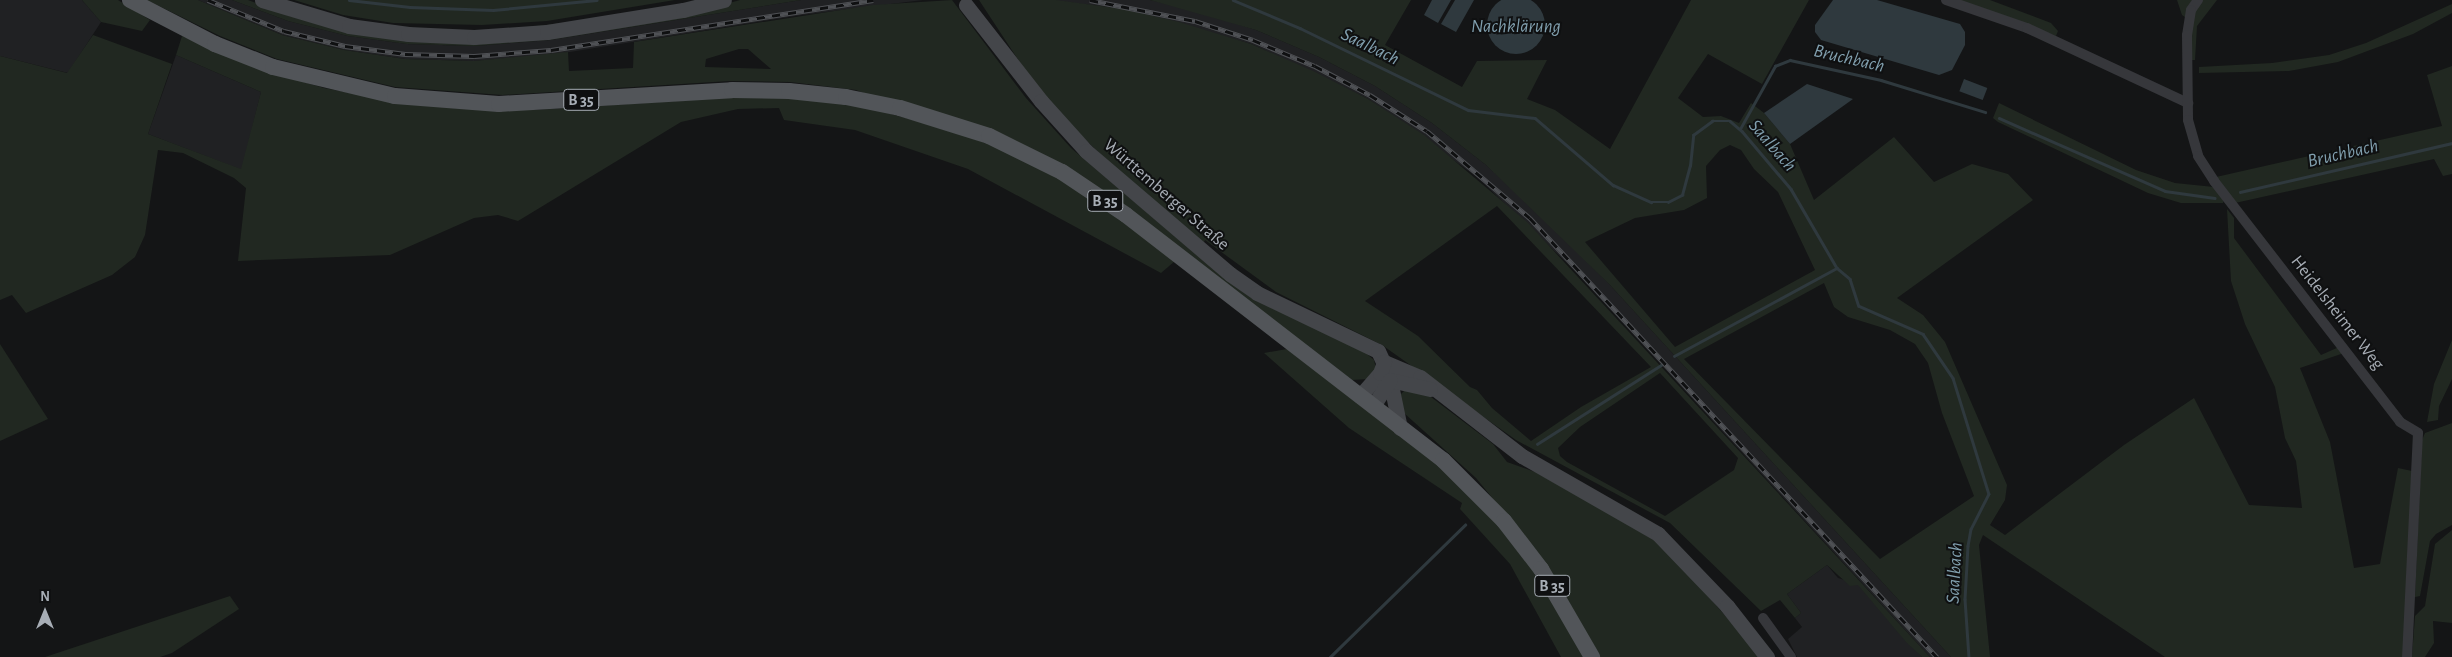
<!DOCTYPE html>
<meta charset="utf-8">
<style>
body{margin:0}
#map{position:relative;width:2452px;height:657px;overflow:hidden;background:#141516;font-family:"Alegreya Sans",sans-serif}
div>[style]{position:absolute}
.built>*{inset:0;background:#202123}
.green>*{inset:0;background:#212821}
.water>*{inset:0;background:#2f393e;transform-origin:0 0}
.round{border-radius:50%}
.stream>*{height:2.5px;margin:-1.25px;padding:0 1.25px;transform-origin:1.25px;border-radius:1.25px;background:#2f393e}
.street>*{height:10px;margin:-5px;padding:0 5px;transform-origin:5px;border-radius:5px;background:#36373b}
.secondary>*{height:15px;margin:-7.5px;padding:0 7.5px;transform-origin:7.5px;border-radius:7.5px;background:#44464a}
.primary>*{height:16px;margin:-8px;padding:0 8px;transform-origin:8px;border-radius:8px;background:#525559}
.rail>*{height:4.5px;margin-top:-2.25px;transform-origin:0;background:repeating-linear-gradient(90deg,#0f1011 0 8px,#4f5155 0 16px);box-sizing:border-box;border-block:1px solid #4f5155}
span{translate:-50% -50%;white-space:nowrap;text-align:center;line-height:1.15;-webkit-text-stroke:4px #0f1011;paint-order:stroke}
.shield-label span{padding:1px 4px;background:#0f1011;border:1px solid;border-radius:4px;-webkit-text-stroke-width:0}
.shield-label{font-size:16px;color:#a7adb5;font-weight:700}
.street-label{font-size:18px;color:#a7adb5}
.water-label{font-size:19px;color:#819fae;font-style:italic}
.north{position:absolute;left:20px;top:587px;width:50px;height:50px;-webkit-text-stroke:4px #0f1011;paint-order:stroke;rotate:0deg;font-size:14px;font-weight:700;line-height:20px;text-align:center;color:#a7adb5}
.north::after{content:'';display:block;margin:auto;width:18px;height:22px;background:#a7adb5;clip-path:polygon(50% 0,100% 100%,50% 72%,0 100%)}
</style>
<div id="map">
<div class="built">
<i style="clip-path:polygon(0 0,82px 0,101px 22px,68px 73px,0 56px)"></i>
<i style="clip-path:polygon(198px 0,232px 0,288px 21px,348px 36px,407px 44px,474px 46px,550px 40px,801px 0,923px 0,802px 15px,551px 55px,474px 61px,405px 59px,344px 50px,282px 35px)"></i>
<i style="clip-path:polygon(1050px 0,1150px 0,1197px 11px,1256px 30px,1319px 57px,1375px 86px,1432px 123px,1486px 165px,1537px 211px,1610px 285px,1951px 657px,1930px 657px,1573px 269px,1477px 177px,1368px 99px,1251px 44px,1123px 9px)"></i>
<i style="clip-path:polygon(176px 55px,261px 92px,242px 170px,148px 134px)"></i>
<i style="clip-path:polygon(1827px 565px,1838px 578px,1858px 584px,1922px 657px,1797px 657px,1788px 639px,1802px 627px,1795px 618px,1801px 613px,1787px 594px)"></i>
</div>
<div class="green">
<i style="clip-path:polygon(82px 0,118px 0,150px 20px,142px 31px,101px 22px)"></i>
<i style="clip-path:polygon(evenodd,147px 0,198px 0,282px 35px,344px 50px,405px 59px,474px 61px,568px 52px,569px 71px,633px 68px,634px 42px,873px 5px,952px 0,1026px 98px,1071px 148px,1184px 244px,1361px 349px,1374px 360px,1376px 369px,1368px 379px,1352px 380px,1080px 176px,856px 90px,790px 82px,730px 81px,502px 95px,395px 87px,277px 59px,220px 36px,147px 0,739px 49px,748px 49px,771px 69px,705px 67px,706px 59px,739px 49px)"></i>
<i style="clip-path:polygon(232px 0,248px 0,289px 16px,407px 40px,719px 6px,740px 0,801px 0,550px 40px,474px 46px,407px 44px,348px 36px,288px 21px)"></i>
<i style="clip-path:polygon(294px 0,675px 0,547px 21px,482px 25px,393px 23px,343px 15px)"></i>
<i style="clip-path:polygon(evenodd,979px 0,1056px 0,1123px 9px,1179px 22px,1251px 44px,1313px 71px,1368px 99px,1424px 135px,1527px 222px,1930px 657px,1922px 657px,1906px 642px,1858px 585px,1850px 586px,1827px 565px,1787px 594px,1801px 613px,1795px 618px,1780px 600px,1761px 611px,1670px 523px,1516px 440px,1382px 345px,1276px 292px,1205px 240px,1203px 244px,1127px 180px,1044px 99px,979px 0,1497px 206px,1651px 367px,1581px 407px,1531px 441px,1492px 408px,1477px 390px,1470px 387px,1418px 336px,1365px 301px,1497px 206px,979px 0,1660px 373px,1738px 458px,1734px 470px,1665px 516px,1567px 462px,1560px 456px,1558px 448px,1580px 427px,1660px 373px)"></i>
<i style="clip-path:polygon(evenodd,1150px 0,1411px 0,1385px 45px,1462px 87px,1477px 61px,1547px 60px,1527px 99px,1555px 110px,1610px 149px,1691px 0,1809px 0,1762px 84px,1708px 54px,1678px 98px,1703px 117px,1721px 116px,1739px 123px,1751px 103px,1764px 113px,1790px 144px,1814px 200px,1894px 137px,1934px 182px,1972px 164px,2008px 174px,2033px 200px,1897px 298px,1923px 315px,1945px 342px,2007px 485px,2005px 500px,1990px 525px,2005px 535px,2124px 445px,2194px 398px,2249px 505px,2302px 508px,2296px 461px,2285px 438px,2275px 387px,2245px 324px,2231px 281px,2227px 209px,2234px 218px,2234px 238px,2321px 355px,2339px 347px,2344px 353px,2300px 368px,2330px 442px,2354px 568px,2380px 564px,2398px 468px,2412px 471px,2404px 657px,2165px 657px,1983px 535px,1979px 545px,1990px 657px,1951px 657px,1610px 285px,1486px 165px,1432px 123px,1375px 86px,1319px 57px,1256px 30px,1150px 0,1730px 145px,1741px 150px,1754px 169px,1778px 192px,1815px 270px,1675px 347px,1585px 242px,1635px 218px,1684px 210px,1707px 198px,1706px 166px,1720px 150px,1730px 145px,1150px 0,1824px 283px,1834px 307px,1848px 317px,1890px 330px,1915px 344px,1928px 363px,1942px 413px,1974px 496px,1880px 559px,1684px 359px,1824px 283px)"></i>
<i style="clip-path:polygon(1959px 0,1990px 0,2051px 23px,2058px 31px,2056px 36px)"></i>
<i style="clip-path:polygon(2177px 0,2217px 0,2197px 26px,2195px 60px,2191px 60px,2192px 22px,2182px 15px)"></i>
<i style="clip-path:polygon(2452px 4px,2452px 13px,2413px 34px,2338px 62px,2289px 71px,2199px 73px,2199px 67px,2272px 63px,2329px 55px,2366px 43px)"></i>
<i style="clip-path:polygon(93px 35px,172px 64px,148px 134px,241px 169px,261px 92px,176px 55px,182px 36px,270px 72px,324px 88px,410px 104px,453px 108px,535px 110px,738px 97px,840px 100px,953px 131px,1019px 156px,1084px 192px,1175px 261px,1161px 273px,968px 169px,855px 130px,784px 120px,779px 108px,738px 109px,681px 122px,518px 221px,498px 215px,474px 218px,390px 255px,238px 261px,246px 188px,234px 178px,183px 153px,158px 150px,145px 235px,135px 257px,112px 275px,26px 313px,12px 295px,0 300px,0 56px,67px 73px)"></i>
<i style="clip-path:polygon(2452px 66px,2452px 174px,2443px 176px,2434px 159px,2235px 203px,2216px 177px,2442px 126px,2427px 75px)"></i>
<i style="clip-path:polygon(1999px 103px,2136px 170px,2175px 183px,2214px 187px,2224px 200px,2223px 203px,2181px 203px,2148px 193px,1998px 122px,1993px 118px)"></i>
<i style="clip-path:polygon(2452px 340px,2452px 379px,2439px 406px,2438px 420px,2427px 422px,2434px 384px)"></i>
<i style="clip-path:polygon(0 344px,48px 419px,0 441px)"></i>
<i style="clip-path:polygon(1287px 349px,1444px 470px,1480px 504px,1530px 561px,1585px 657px,1561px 657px,1510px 564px,1460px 509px,1462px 503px,1349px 428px,1264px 353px)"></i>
<i style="clip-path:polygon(1405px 390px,1424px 392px,1431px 397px,1493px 444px,1507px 462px,1535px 472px,1641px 530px,1666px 549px,1762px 657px,1598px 657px,1551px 573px,1494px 500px,1476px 478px,1404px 413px,1399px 396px)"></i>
<i style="clip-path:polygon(2452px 423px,2452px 525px,2436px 534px,2430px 541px,2420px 596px,2415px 597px,2422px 440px,2425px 433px)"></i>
<i style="clip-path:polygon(2452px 530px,2452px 623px,2433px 621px,2434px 643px,2425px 657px,2412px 657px,2415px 616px,2425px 606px,2435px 544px)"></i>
<i style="clip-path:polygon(230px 596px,239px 609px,172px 653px,160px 657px,45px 657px)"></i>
</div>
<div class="water">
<i class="round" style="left:1487px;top:-4px;width:58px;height:58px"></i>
<i style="clip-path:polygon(1432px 0,1451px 0,1438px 23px,1424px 15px)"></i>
<i style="clip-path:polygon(1455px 0,1474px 0,1456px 32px,1441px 24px)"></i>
<i style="clip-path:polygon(1833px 0,1877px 0,1960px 24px,1965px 32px,1965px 45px,1952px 70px,1939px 75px,1821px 40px,1815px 32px,1815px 25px)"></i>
<i style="left:1964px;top:79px;width:25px;height:13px;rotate:21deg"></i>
<i style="clip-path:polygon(1807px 84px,1853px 99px,1790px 144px,1764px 113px)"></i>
</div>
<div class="stream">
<i style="left:349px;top:0;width:61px;rotate:6.5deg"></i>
<i style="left:410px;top:7px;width:83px;rotate:2.1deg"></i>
<i style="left:493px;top:10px;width:104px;rotate:-5.5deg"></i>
<i style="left:1233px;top:0;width:73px;rotate:22.7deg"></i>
<i style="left:1300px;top:28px;width:187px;rotate:26deg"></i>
<i style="left:1468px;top:110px;width:67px;rotate:6.8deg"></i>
<i style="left:1535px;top:118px;width:103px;rotate:40.7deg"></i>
<i style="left:1613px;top:185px;width:42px;rotate:24.1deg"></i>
<i style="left:1651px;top:202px;width:17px"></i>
<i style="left:1668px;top:202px;width:16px;rotate:-27deg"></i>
<i style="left:1682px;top:195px;width:30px;rotate:-75deg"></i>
<i style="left:1690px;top:166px;width:31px;rotate:-84deg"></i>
<i style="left:1693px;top:135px;width:24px;rotate:-36deg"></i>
<i style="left:1712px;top:121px;width:18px"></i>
<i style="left:1730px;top:121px;width:16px;rotate:40deg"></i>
<i style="left:1742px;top:131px;width:76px;rotate:49.8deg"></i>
<i style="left:1791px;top:189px;width:91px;rotate:59.8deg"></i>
<i style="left:1837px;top:268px;width:17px;rotate:40deg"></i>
<i style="left:1850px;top:279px;width:28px;rotate:72deg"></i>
<i style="left:1859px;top:306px;width:70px;rotate:23.6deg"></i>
<i style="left:1923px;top:334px;width:53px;rotate:55.7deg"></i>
<i style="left:1953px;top:378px;width:121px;rotate:72.8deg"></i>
<i style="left:1989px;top:494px;width:39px;rotate:117deg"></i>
<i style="left:1971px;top:529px;width:17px;rotate:100deg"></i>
<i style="left:1968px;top:546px;width:53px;rotate:93.2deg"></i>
<i style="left:1965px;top:599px;width:58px;rotate:86.1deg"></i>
<i style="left:1999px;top:118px;width:181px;rotate:23.7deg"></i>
<i style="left:2165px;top:191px;width:50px;rotate:8deg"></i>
<i style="left:1740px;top:129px;width:72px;rotate:-60.9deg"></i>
<i style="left:1775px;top:66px;width:16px;rotate:-22deg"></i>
<i style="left:1790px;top:60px;width:93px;rotate:12.4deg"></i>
<i style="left:1881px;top:80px;width:109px;rotate:17.1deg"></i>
<i style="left:2240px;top:192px;width:218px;rotate:-13deg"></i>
<i style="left:1674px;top:356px;width:185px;rotate:-28.4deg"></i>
<i style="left:1537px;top:444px;width:147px;rotate:-32.5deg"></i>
<i style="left:1330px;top:657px;width:189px;rotate:-44.4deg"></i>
</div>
<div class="street">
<i style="left:1946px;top:0;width:86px;rotate:19.1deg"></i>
<i style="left:2027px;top:28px;width:178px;rotate:25deg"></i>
<i style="left:2198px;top:0;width:12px;rotate:125deg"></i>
<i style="left:2191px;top:10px;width:25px;rotate:99deg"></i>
<i style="left:2187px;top:35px;width:85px;rotate:89.3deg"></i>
<i style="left:2188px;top:120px;width:37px;rotate:74deg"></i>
<i style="left:2198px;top:156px;width:30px;rotate:57deg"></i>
<i style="left:2214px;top:181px;width:304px;rotate:52.3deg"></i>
<i style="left:2400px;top:422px;width:21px;rotate:31deg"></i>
<i style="left:2418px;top:433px;width:224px;rotate:92.8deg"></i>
<i style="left:1763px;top:618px;width:48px;rotate:54.3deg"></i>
</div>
<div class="secondary">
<i style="left:262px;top:0;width:91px;rotate:16.6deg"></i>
<i style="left:349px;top:26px;width:60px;rotate:7.7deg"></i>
<i style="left:408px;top:34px;width:66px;rotate:2.6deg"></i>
<i style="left:474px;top:37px;width:73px;rotate:-3.9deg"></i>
<i style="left:547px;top:32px;width:138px;rotate:-9.2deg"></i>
<i style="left:683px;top:10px;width:42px;rotate:-13.7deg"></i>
<i style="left:966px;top:5px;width:122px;rotate:52deg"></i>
<i style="left:1041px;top:101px;width:67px;rotate:48deg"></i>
<i style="left:1086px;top:151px;width:189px;rotate:40.5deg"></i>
<i style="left:1230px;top:274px;width:33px;rotate:35deg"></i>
<i style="left:1257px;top:293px;width:134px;rotate:25.6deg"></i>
<i style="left:1378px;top:351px;width:26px;rotate:65deg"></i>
<i style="left:1389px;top:375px;width:54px;rotate:78.3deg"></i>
<i style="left:1384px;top:362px;width:39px;rotate:23deg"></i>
<i style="left:1420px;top:377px;width:129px;rotate:37.8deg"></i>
<i style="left:1522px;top:456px;width:157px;rotate:29.8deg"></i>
<i style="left:1658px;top:534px;width:100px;rotate:46.2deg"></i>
<i style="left:1727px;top:606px;width:65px;rotate:51.9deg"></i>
<i style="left:1390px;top:380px;width:41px;rotate:12.7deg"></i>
<i style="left:1360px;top:396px;width:30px;rotate:-49deg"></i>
<i style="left:1380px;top:373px;width:12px;rotate:-70deg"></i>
<i style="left:1373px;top:406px;width:31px;rotate:-57deg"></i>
</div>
<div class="primary">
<i style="left:130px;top:0;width:96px;rotate:27.4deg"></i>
<i style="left:215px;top:44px;width:62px;rotate:21.6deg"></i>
<i style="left:273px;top:67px;width:125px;rotate:13.4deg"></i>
<i style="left:395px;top:96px;width:104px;rotate:4.4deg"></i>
<i style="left:499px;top:104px;width:233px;rotate:-3.4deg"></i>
<i style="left:732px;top:90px;width:57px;rotate:1deg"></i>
<i style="left:789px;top:91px;width:57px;rotate:6deg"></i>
<i style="left:846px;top:97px;width:55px;rotate:11.5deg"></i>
<i style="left:900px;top:108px;width:93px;rotate:17.5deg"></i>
<i style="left:989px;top:136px;width:81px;rotate:26.3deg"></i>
<i style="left:1062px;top:172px;width:77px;rotate:33.9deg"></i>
<i style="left:1126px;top:215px;width:401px;rotate:37.7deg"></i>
<i style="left:1443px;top:460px;width:86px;rotate:45deg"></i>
<i style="left:1504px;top:521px;width:61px;rotate:52.4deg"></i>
<i style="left:1541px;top:569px;width:102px;rotate:59.9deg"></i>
</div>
<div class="rail">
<i style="left:208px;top:0;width:82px;rotate:22.2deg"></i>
<i style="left:284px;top:31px;width:63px;rotate:13.8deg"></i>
<i style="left:345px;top:46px;width:61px;rotate:7.6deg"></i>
<i style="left:405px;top:54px;width:69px;rotate:1.7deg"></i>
<i style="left:474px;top:56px;width:77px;rotate:-4.5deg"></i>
<i style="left:551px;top:50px;width:326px;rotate:-8.8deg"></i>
<i style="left:1090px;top:0;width:107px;rotate:11.3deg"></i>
<i style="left:1195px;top:21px;width:61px;rotate:18.1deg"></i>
<i style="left:1253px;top:40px;width:67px;rotate:22.8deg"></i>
<i style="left:1315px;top:66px;width:62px;rotate:27.8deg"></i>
<i style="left:1370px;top:95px;width:67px;rotate:32.3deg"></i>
<i style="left:1427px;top:131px;width:135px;rotate:40.2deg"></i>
<i style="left:1530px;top:218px;width:599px;rotate:47.17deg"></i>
</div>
<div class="shield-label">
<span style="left:581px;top:100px">B 35</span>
<span style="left:1105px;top:201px">B 35</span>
<span style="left:1552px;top:586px">B 35</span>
</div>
<div class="street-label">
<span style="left:1166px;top:195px;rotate:41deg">Württemberger Straße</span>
<span style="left:2337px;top:313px;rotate:52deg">Heidelsheimer Weg</span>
</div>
<div class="water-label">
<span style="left:1516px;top:27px">Nachklärung</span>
<span style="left:1370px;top:47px;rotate:26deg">Saalbach</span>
<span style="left:1849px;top:59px;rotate:13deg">Bruchbach</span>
<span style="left:1772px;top:146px;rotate:49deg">Saalbach</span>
<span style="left:2343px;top:154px;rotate:-13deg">Bruchbach</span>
<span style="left:1955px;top:573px;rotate:-87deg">Saalbach</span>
</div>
<div class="north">N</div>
</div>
